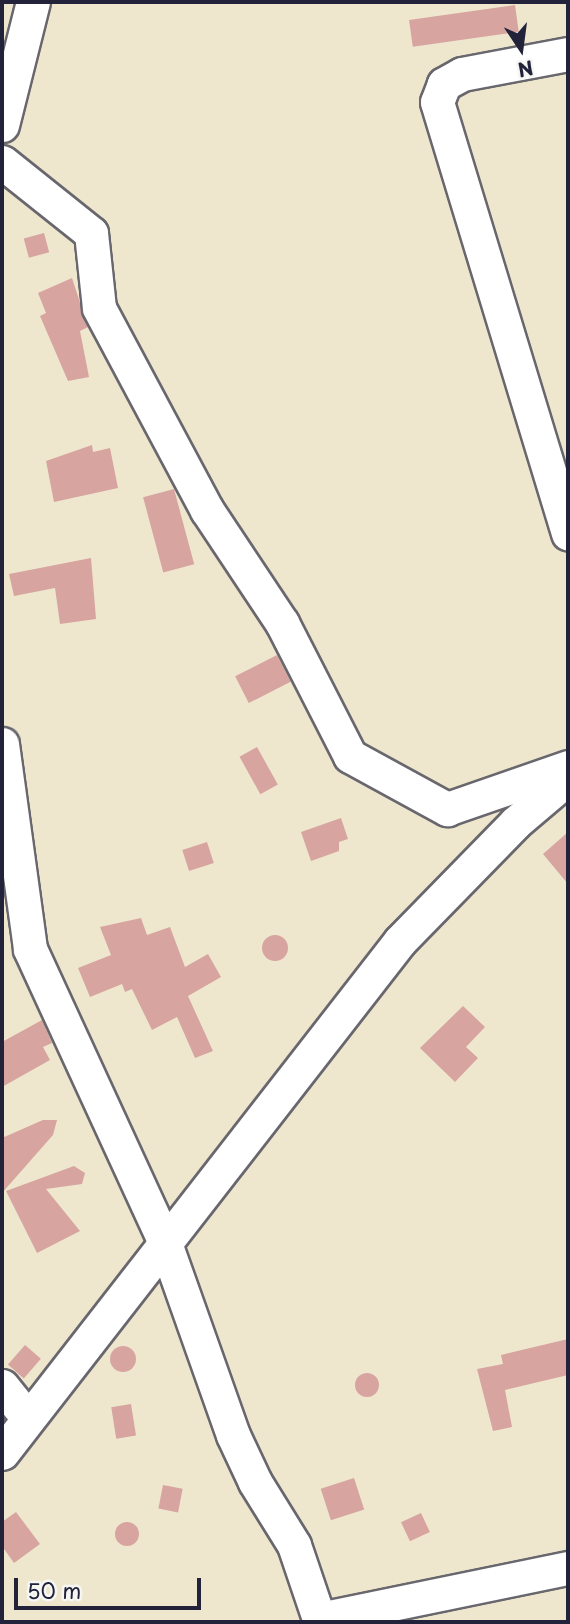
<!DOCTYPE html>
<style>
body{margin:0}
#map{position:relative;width:570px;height:1624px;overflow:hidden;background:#eee7ce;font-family:"Playpen Sans",sans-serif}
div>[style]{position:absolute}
.building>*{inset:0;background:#d7a4a0;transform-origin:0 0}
.round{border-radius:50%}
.roads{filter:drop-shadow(2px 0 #69676e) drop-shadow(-2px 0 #69676e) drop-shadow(0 2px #69676e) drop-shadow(0 -2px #69676e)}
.minor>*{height:33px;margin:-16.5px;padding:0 16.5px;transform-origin:16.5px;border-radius:16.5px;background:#fff}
span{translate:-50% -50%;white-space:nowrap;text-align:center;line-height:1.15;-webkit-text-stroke:5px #f6f6f2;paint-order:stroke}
.frame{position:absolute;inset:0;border:4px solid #22223b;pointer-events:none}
.north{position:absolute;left:486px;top:14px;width:70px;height:70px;-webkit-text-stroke:5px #f6f6f2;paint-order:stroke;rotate:167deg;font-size:19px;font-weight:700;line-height:28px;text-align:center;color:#22223b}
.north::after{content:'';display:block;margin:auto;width:24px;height:32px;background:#22223b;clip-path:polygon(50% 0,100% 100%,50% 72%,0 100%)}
.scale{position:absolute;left:14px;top:1578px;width:187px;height:32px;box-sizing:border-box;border:4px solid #22223b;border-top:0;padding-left:9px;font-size:21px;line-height:24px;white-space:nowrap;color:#22223b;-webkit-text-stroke:5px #f6f6f2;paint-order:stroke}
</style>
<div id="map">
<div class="building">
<i style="left:515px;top:5px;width:27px;height:107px;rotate:82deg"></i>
<i style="left:44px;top:233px;width:20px;height:21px;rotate:75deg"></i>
<i style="clip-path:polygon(72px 278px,88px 327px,80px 331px,89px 377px,68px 381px,40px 316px,46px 313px,38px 293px)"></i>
<i style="clip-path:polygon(92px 445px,93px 452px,110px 448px,118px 488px,54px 502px,46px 461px)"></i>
<i style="left:174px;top:489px;width:78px;height:32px;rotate:75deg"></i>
<i style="clip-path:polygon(91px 558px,96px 619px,60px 624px,55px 588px,14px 596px,9px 574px)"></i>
<i style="left:277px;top:655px;width:30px;height:47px;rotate:63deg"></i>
<i style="left:257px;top:747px;width:43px;height:20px;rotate:61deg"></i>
<i style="clip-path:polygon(341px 818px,348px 839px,339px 842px,339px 851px,311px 861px,301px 832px)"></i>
<i style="clip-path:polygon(568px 832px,568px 884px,543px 854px)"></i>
<i style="left:207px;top:842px;width:22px;height:26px;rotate:72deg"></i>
<i style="clip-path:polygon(141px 918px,147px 935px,170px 927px,185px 967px,208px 954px,221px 977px,188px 996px,213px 1051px,195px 1058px,177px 1017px,152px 1030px,132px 989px,125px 992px,122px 984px,90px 997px,78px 968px,111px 955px,100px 927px)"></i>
<i class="round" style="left:262px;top:935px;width:26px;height:26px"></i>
<i style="clip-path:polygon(463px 1006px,485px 1027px,466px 1047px,478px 1058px,455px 1082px,420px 1048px)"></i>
<i style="clip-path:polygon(42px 1020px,52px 1043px,43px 1047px,50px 1060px,2px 1087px,2px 1042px)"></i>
<i style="clip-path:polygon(43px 1120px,57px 1120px,53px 1135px,2px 1193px,2px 1138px)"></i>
<i style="clip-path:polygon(74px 1166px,85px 1173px,82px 1184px,46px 1189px,80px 1231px,37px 1253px,6px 1191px)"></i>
<i style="clip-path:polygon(568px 1339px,568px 1375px,505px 1390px,512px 1427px,493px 1431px,477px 1369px,503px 1364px,501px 1355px)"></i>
<i style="left:25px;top:1345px;width:21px;height:26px;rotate:41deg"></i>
<i class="round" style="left:110px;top:1346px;width:26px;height:26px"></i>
<i class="round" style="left:355px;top:1373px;width:24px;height:24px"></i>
<i style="left:131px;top:1404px;width:32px;height:20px;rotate:81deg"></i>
<i style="left:354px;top:1478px;width:33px;height:35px;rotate:72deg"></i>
<i style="left:163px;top:1485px;width:20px;height:24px;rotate:11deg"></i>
<i style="clip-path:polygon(16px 1512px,40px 1544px,14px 1563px,2px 1546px,2px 1522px)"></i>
<i style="left:421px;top:1513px;width:21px;height:22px;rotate:65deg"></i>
<i class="round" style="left:115px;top:1522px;width:24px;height:24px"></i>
</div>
<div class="roads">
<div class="minor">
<i style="left:568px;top:54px;width:108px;rotate:169.3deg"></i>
<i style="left:462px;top:74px;width:21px;rotate:151deg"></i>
<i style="left:444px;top:84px;width:19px;rotate:111deg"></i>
<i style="left:437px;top:102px;width:451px;rotate:73.1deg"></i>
<i style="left:2px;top:125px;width:127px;rotate:-75.9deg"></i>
<i style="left:2px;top:162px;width:114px;rotate:38.6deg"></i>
<i style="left:91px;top:233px;width:75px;rotate:83.9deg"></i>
<i style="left:99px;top:308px;width:229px;rotate:61.9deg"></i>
<i style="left:207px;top:510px;width:136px;rotate:56.4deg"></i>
<i style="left:282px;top:623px;width:149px;rotate:62.9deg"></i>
<i style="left:350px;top:756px;width:111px;rotate:28.7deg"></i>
<i style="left:447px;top:809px;width:128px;rotate:-19.1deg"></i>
<i style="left:2px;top:744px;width:207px;rotate:82.2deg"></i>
<i style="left:30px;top:949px;width:324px;rotate:65.3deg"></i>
<i style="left:165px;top:1243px;width:204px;rotate:70.5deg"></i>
<i style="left:233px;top:1435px;width:52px;rotate:64.9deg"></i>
<i style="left:255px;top:1482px;width:74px;rotate:58.2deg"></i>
<i style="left:294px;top:1545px;width:81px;rotate:71.3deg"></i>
<i style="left:2px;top:1386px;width:38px;rotate:51deg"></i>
<i style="left:2px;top:1453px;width:648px;rotate:-52.14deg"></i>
<i style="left:400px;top:941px;width:165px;rotate:-45.7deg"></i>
<i style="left:515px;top:823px;width:70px;rotate:-40.3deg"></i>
<i style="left:319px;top:1619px;width:254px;rotate:-11.6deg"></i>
</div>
</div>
<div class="frame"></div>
<div class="north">N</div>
<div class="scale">50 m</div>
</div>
